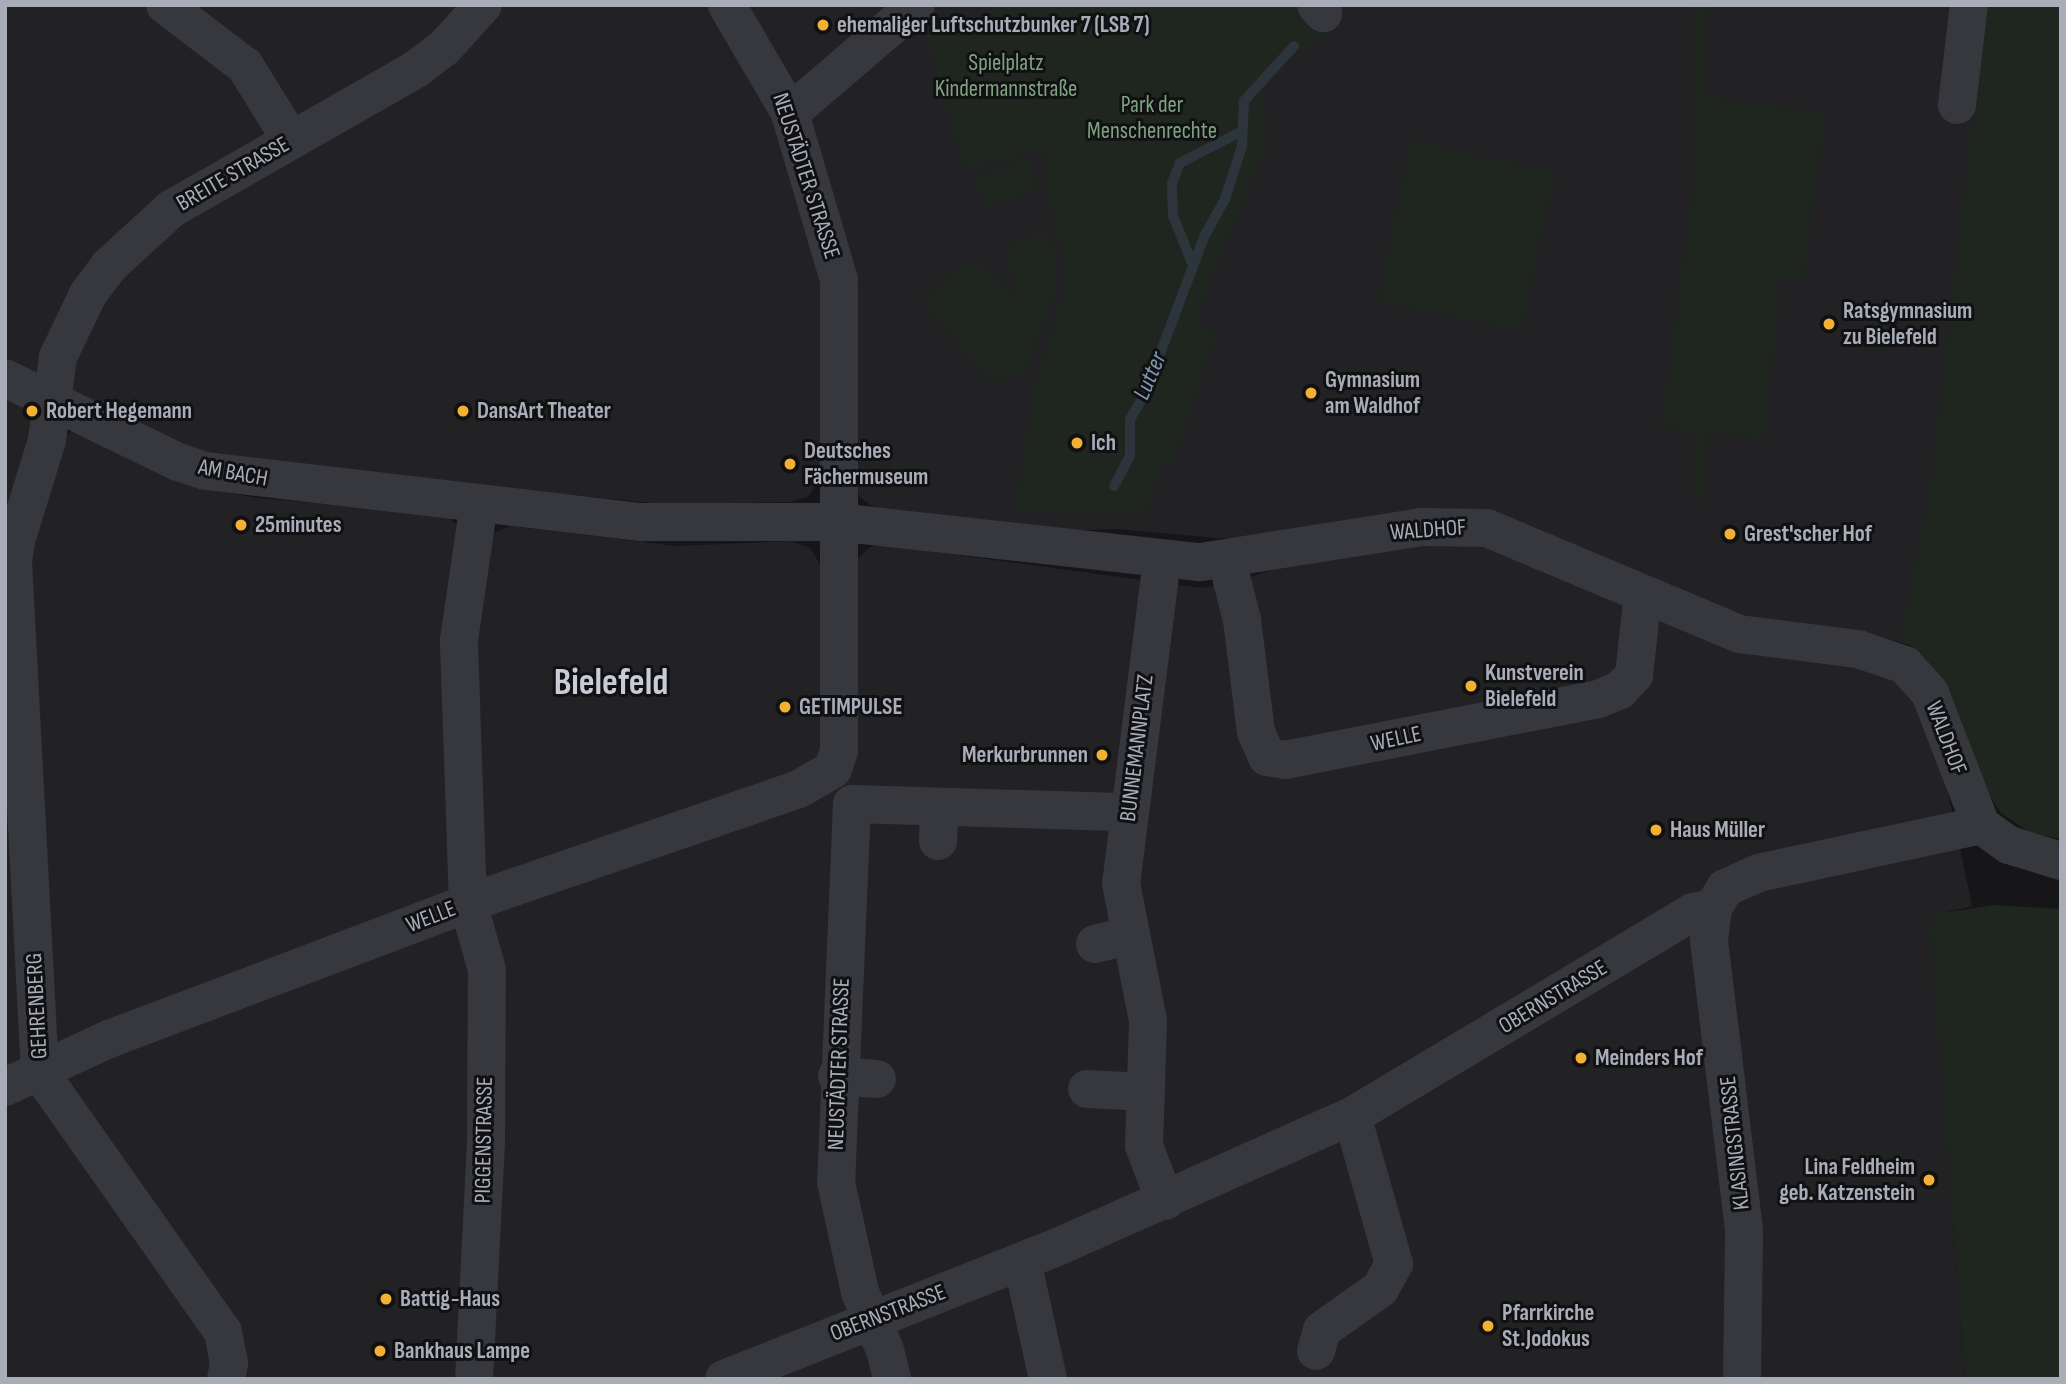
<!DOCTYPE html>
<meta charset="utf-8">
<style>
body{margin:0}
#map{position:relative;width:2066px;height:1384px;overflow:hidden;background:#161618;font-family:"Sofia Sans Condensed",sans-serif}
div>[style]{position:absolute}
.built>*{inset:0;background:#222225}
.green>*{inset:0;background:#1e261f;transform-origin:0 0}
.stream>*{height:10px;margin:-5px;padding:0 5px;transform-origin:5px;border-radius:5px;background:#2c353c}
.minor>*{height:38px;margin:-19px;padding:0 19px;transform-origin:19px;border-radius:19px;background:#37383d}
.dots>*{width:19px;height:19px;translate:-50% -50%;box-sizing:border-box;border:4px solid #111113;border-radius:50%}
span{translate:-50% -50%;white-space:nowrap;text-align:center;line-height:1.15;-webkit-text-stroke:6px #111113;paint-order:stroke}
.poi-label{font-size:23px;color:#a8adb8;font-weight:700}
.left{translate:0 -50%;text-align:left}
.right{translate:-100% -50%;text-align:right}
.park-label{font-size:23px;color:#7fa381}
.street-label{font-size:23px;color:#a8adb8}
.water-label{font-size:24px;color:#7f9bb3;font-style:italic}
.town-label{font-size:37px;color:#c9ccd4;font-weight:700}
.frame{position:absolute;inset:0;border:7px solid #a8adb8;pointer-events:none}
</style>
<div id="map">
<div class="built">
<i style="clip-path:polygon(5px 5px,2061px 5px,2061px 839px,2001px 813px,1936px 671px,1913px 646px,1855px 630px,1762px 625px,1566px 543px,1217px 538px,1118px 529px,1040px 532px,875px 508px,861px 498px,852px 483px,819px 480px,808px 497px,790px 502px,663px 504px,245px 462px,189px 448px,5px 357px)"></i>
<i style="clip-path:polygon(5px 396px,36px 410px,64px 436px,74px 430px,213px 490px,258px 498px,443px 514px,458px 525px,491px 534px,511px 526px,675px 546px,791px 541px,810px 548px,820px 564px,858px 558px,870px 547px,883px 545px,1202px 588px,1239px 581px,1314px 556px,1459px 539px,1856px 659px,1909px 687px,1940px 754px,1972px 906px,1943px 913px,1952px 1208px,1965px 1379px,5px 1379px)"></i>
</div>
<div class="green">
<i style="clip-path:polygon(996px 5px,1295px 5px,1305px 16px,1333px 27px,1262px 82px,1267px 133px,1264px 153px,1198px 311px,1201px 324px,1215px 334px,1172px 465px,1163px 463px,1145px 515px,1015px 512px,1035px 382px,1064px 290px,1066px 266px,1043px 180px,1044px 149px,965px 171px,925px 32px,951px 9px,970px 28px)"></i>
<i style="left:1694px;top:5px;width:13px;height:492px"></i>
<i style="clip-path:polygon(1985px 5px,2061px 5px,2061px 839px,2030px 833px,2001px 813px,1985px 789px,1936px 671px,1913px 646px,1900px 641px,1931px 481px)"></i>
<i style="clip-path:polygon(1705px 97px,1825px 113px,1803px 280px,1781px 278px,1764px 439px,1661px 427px)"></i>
<i style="left:1411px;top:141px;width:147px;height:163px;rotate:12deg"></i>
<i style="left:1029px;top:159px;width:32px;height:58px;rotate:72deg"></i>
<i style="clip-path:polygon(1033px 235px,1047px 235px,1054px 251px,1056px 288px,1049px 312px,1023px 374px,1006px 381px,989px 379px,922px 301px,967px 261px,985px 267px,1017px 301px,1007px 252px,1017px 240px)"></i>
<i style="clip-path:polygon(1993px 905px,2061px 909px,2061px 1379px,1965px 1379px,1930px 927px,1933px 918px,1943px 913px)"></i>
</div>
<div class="stream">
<i style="left:1193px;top:265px;width:53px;rotate:-112.2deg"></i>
<i style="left:1173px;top:216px;width:33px;rotate:-92deg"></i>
<i style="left:1172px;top:183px;width:22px;rotate:-68deg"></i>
<i style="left:1180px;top:163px;width:70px;rotate:-27.3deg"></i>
<i style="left:1114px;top:486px;width:34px;rotate:-62deg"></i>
<i style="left:1130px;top:456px;width:37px;rotate:-90deg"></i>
<i style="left:1130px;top:419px;width:27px;rotate:-59deg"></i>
<i style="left:1144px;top:396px;width:170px;rotate:-69.3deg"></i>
<i style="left:1204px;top:237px;width:43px;rotate:-61.1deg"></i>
<i style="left:1225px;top:199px;width:56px;rotate:-72.2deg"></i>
<i style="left:1242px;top:146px;width:45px;rotate:-87.5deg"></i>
<i style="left:1244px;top:101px;width:74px;rotate:-47.7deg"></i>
</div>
<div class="minor">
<i style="left:165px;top:5px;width:101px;rotate:37.3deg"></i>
<i style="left:245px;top:66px;width:87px;rotate:58.1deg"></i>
<i style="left:1316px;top:5px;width:11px;rotate:49deg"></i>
<i style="left:1957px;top:105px;width:101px;rotate:-83.2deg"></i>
<i style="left:790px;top:113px;width:166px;rotate:-40.6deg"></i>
<i style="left:5px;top:378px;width:192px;rotate:25.9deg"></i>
<i style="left:178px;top:462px;width:29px;rotate:18deg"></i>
<i style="left:206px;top:471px;width:440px;rotate:6.7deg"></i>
<i style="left:643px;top:522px;width:193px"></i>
<i style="left:836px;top:522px;width:367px;rotate:6.3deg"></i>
<i style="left:1201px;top:562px;width:224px;rotate:-9deg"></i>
<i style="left:1422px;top:527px;width:65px;rotate:0.9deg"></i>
<i style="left:1487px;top:528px;width:273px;rotate:22.8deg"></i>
<i style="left:1739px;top:634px;width:120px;rotate:7.2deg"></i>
<i style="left:1858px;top:649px;width:50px;rotate:18.8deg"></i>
<i style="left:1905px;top:665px;width:38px;rotate:48deg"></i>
<i style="left:1930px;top:693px;width:142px;rotate:68.9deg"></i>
<i style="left:1981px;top:825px;width:34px;rotate:36deg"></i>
<i style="left:2009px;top:845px;width:54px;rotate:17.1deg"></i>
<i style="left:1162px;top:560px;width:326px;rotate:97.2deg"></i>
<i style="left:1121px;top:883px;width:141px;rotate:78.9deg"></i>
<i style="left:1148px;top:1021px;width:125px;rotate:91.8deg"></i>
<i style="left:1144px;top:1146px;width:59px;rotate:69.1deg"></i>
<i style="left:1227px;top:561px;width:61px;rotate:75.7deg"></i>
<i style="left:1242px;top:620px;width:113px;rotate:82.9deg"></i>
<i style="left:1256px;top:732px;width:27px;rotate:66deg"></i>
<i style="left:1267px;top:757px;width:18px;rotate:9deg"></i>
<i style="left:1285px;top:760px;width:319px;rotate:-11deg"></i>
<i style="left:1598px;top:699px;width:24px;rotate:-22deg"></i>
<i style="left:1620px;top:690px;width:21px;rotate:-47deg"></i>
<i style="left:1634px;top:675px;width:81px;rotate:-83.7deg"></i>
<i style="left:852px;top:804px;width:378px;rotate:92.4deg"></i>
<i style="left:836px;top:1182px;width:113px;rotate:77.7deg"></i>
<i style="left:860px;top:1292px;width:63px;rotate:66.7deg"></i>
<i style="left:885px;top:1350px;width:30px;rotate:76deg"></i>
<i style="left:852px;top:804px;width:276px;rotate:1.7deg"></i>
<i style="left:938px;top:841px;width:34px;rotate:-88deg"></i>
<i style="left:1095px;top:944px;width:37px;rotate:-14deg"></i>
<i style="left:837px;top:1076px;width:40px;rotate:4.3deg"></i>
<i style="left:5px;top:1087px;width:115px;rotate:-24.8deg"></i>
<i style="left:109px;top:1039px;width:384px;rotate:-20.7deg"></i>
<i style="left:468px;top:903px;width:350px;rotate:-19deg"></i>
<i style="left:799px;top:789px;width:39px;rotate:-30deg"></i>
<i style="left:833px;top:769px;width:19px;rotate:-72deg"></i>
<i style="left:839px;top:751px;width:471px;rotate:-90deg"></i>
<i style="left:839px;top:280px;width:174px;rotate:-106.4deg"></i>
<i style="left:790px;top:113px;width:125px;rotate:-120.3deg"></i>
<i style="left:1087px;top:1089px;width:59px;rotate:2.9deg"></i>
<i style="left:1022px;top:1261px;width:121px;rotate:77.6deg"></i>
<i style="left:1316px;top:1351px;width:22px;rotate:-74deg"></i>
<i style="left:1322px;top:1330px;width:71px;rotate:-35.3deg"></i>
<i style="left:1380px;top:1289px;width:29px;rotate:-61deg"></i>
<i style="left:1394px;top:1264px;width:154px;rotate:-105.8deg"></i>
<i style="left:226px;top:1379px;width:16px;rotate:-79deg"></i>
<i style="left:229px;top:1363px;width:32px;rotate:-101deg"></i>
<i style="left:223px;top:1332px;width:317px;rotate:-125.2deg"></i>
<i style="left:40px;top:1073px;width:513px;rotate:-93.02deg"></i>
<i style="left:13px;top:561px;width:20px;rotate:-81deg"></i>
<i style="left:16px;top:541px;width:106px;rotate:-72.9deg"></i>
<i style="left:47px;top:440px;width:84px;rotate:-82.5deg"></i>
<i style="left:58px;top:357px;width:70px;rotate:-64.5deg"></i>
<i style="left:88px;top:294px;width:35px;rotate:-53deg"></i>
<i style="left:109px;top:266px;width:84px;rotate:-42.6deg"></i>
<i style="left:171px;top:209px;width:282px;rotate:-29.7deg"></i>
<i style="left:416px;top:69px;width:35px;rotate:-37deg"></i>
<i style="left:444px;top:48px;width:58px;rotate:-47.8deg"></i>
<i style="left:474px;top:1379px;width:236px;rotate:-87.1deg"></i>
<i style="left:486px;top:1143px;width:173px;rotate:-89.7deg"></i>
<i style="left:487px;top:970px;width:70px;rotate:-105.8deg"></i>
<i style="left:468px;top:903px;width:263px;rotate:-92deg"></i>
<i style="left:459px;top:640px;width:138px;rotate:-81.7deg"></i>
<i style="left:724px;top:1379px;width:354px;rotate:-21.6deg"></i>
<i style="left:1053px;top:1249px;width:327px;rotate:-24deg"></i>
<i style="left:1352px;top:1116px;width:397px;rotate:-30.9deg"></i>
<i style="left:1693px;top:912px;width:20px;rotate:-11deg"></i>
<i style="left:1742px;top:1379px;width:149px;rotate:-89.2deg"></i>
<i style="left:1744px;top:1230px;width:292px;rotate:-96.9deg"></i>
<i style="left:1709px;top:940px;width:32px;rotate:-83deg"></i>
<i style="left:1713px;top:908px;width:23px;rotate:-59deg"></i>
<i style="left:1725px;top:888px;width:36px;rotate:-24deg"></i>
<i style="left:1758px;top:873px;width:228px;rotate:-12.1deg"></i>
</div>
<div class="dots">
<i style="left:823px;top:25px;background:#f2b134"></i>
<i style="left:1829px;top:324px;background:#f2b134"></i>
<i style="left:1311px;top:393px;background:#f2b134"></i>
<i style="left:32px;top:411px;background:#f2b134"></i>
<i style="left:463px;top:411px;background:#f2b134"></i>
<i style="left:1077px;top:443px;background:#f2b134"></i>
<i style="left:790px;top:464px;background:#f2b134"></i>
<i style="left:241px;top:525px;background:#f2b134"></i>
<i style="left:1730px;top:534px;background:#f2b134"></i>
<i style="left:1471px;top:686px;background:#f2b134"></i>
<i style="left:785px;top:707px;background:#f2b134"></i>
<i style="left:1102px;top:755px;background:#f2b134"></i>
<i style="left:1656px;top:830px;background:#f2b134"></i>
<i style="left:1581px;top:1058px;background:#f2b134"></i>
<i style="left:1929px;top:1180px;background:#f2b134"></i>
<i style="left:386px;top:1299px;background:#f2b134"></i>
<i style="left:1488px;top:1326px;background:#f2b134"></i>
<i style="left:380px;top:1351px;background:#f2b134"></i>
</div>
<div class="poi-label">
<span class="left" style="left:837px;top:25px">ehemaliger Luftschutzbunker 7 (LSB 7)</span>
<span class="left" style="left:1843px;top:324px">Ratsgymnasium<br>zu Bielefeld</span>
<span class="left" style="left:1325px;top:393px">Gymnasium<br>am Waldhof</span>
<span class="left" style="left:46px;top:411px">Robert Hegemann</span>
<span class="left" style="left:477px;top:411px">DansArt Theater</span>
<span class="left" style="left:1091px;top:443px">Ich</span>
<span class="left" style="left:804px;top:464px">Deutsches<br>Fächermuseum</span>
<span class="left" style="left:255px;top:525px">25minutes</span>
<span class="left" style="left:1744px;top:534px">Grest'scher Hof</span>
<span class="left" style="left:1485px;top:686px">Kunstverein<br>Bielefeld</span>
<span class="left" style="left:799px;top:707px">GETIMPULSE</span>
<span class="right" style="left:1088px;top:755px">Merkurbrunnen</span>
<span class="left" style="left:1670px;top:830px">Haus Müller</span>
<span class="left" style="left:1595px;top:1058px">Meinders Hof</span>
<span class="right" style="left:1915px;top:1180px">Lina Feldheim<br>geb. Katzenstein</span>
<span class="left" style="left:400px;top:1299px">Battig-Haus</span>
<span class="left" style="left:1502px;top:1326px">Pfarrkirche<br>St.Jodokus</span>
<span class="left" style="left:394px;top:1351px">Bankhaus Lampe</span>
</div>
<div class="park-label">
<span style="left:1006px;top:76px">Spielplatz<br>Kindermannstraße</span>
<span style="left:1152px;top:118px">Park der<br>Menschenrechte</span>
</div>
<div class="street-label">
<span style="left:233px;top:174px;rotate:-30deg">BREITE STRASSE</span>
<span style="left:806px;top:176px;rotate:72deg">NEUSTÄDTER STRASSE</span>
<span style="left:233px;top:473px;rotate:10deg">AM BACH</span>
<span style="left:1428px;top:530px;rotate:-4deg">WALDHOF</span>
<span style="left:1946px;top:738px;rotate:69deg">WALDHOF</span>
<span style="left:1396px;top:739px;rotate:-12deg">WELLE</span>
<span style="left:1137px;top:748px;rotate:-83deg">BUNNEMANNPLATZ</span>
<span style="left:431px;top:917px;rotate:-21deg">WELLE</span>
<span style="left:1553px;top:997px;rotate:-31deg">OBERNSTRASSE</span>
<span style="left:37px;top:1006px;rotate:-93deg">GEHRENBERG</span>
<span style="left:839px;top:1064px;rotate:-88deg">NEUSTÄDTER STRASSE</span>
<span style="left:484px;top:1140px;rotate:-89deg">PIGGENSTRASSE</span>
<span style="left:1735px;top:1143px;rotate:-96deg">KLASINGSTRASSE</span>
<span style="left:888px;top:1313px;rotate:-21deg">OBERNSTRASSE</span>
</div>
<div class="water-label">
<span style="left:1150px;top:376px;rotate:-67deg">Lutter</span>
</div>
<div class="town-label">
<span style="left:611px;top:683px">Bielefeld</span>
</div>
<div class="frame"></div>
</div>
